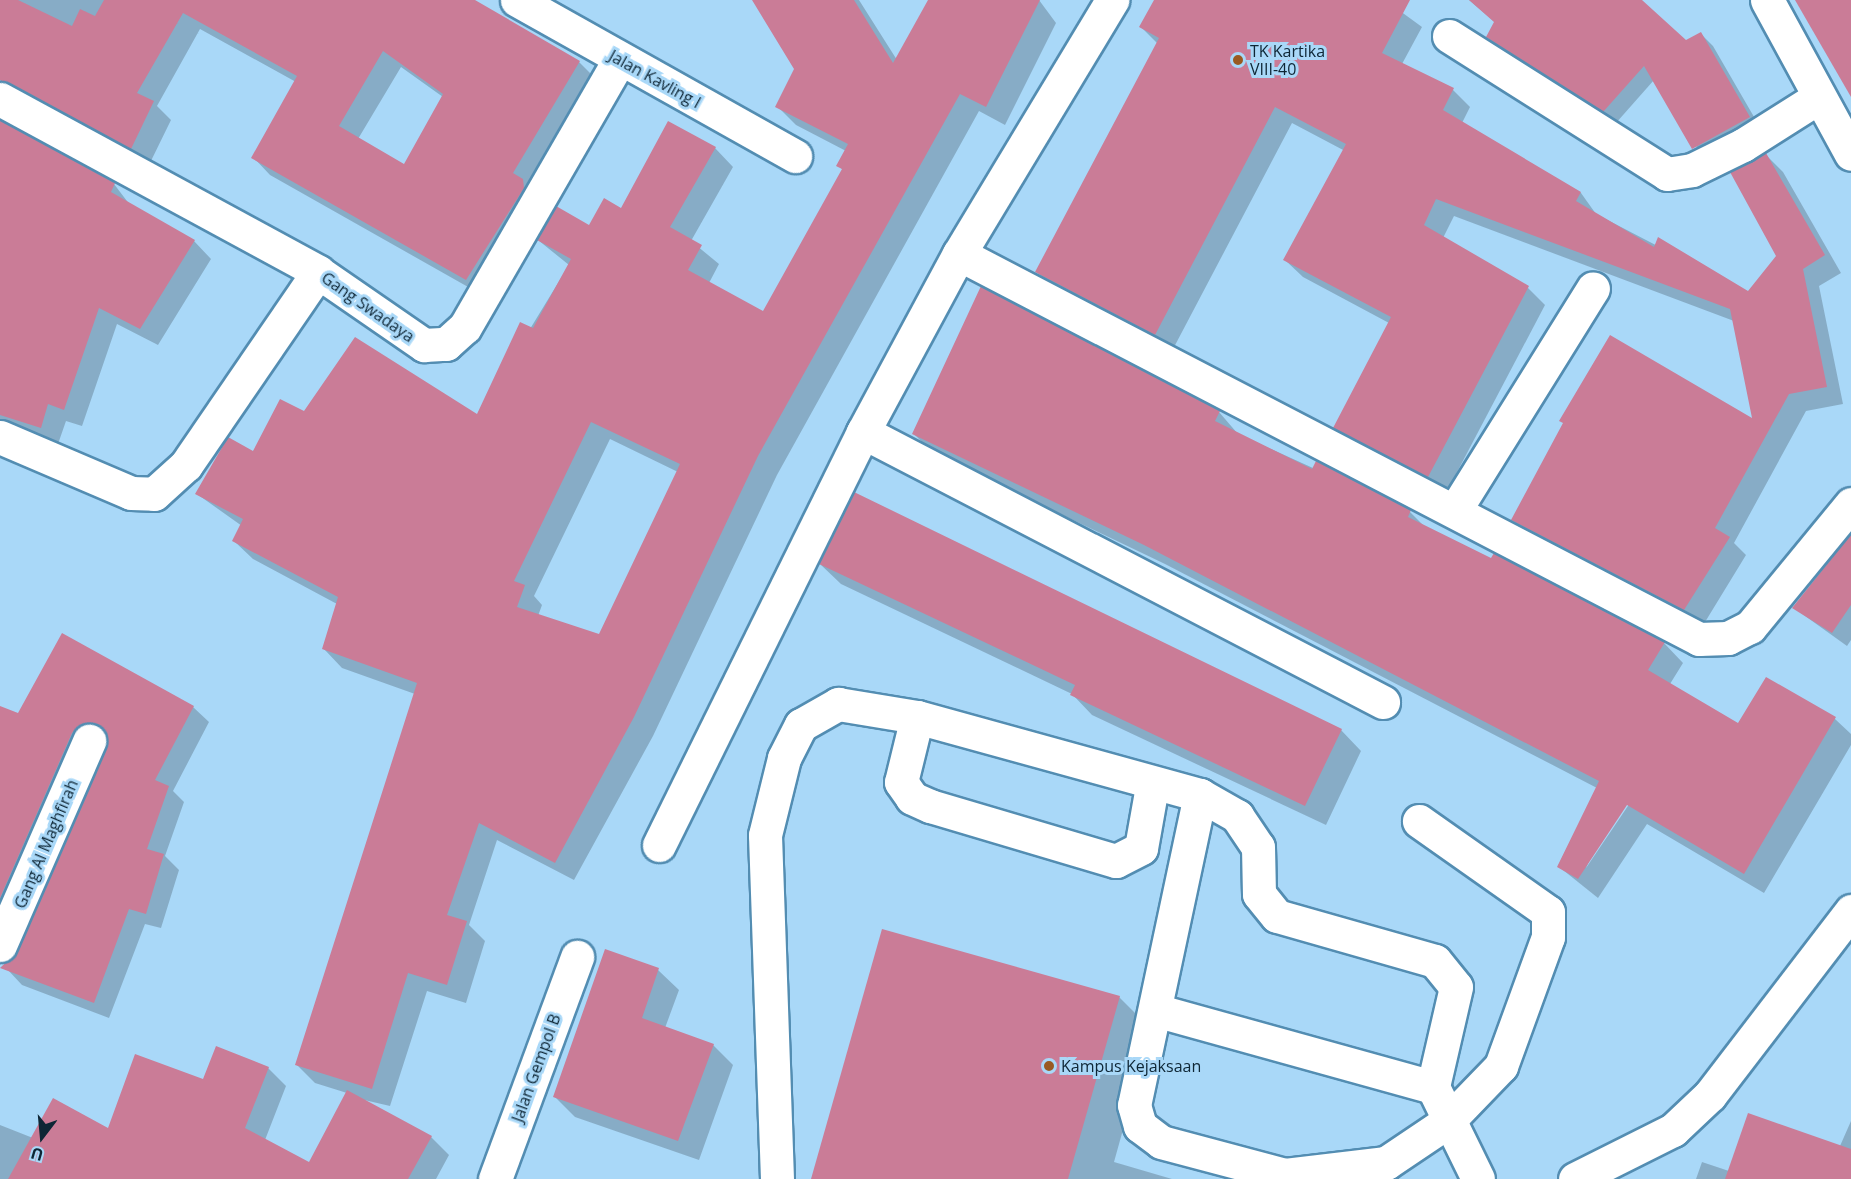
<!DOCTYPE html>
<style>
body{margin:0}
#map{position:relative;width:1851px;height:1179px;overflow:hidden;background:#a9d8f8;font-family:"Open Sans",sans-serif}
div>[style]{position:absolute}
.shadow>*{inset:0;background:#0003}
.building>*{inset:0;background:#ca7c97}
.roads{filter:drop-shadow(2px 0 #538db2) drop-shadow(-2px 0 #538db2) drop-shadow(0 2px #538db2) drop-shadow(0 -2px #538db2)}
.minor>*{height:33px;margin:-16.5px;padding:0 16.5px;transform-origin:16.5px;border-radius:16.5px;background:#fff}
.major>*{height:33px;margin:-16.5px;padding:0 16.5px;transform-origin:16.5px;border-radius:16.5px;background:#fff}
.dots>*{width:16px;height:16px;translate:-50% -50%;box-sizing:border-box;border:3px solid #a9d8f8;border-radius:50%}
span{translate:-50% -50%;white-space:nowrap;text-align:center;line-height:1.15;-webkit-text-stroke:6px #a9d8f8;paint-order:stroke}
.poi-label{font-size:16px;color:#0e2635}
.left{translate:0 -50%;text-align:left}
.street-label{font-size:16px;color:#0e2635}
.north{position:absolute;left:12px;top:1107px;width:60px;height:60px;-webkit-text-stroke:4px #a9d8f8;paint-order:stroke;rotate:196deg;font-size:16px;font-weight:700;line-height:24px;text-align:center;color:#0e2635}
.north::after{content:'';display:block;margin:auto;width:21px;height:27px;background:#0e2635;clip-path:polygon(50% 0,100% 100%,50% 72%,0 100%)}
</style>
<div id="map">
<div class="shadow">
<i style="clip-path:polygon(evenodd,0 0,472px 0,579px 62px,596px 79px,484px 296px,270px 175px,253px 157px,296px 82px,200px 29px,157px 106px,171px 120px,149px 165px,0 115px,0 0,401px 67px,443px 97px,404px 166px,358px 139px,401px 67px)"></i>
<i style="clip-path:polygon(evenodd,754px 0,859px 0,897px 60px,930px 0,1039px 0,1056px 23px,1005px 125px,979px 111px,777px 475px,653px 736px,574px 880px,497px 840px,469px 925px,485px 941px,466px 1003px,427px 991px,390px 1106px,360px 1099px,431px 1137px,449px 1155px,436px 1179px,0 1179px,0 1125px,33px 1138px,109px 1130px,204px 1081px,268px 1068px,286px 1086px,265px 1140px,309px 1164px,347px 1093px,315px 1083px,297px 1065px,415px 694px,342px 668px,324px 649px,337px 604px,253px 559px,234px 541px,242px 526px,197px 494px,304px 412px,477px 416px,569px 265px,538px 240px,589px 227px,622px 210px,715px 148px,733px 167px,691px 241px,719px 264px,709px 283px,763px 313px,843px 170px,838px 165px,846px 151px,796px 125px,777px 106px,796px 69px,754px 0,610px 439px,678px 472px,599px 636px,538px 616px,542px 605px,534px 596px,610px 439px)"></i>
<i style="clip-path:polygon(1156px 0,1385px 0,1422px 27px,1402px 64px,1453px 90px,1470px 107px,1462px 123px,1581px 193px,1596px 214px,1748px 293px,1778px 256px,1766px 155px,1783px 172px,1841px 273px,1819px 286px,1843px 404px,1806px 411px,1734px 543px,1746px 555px,1702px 627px,1530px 537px,1513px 520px,1755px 421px,1734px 321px,1454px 216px,1443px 238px,1528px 288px,1545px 305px,1446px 493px,1352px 445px,1335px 427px,1389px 323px,1303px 277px,1285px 260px,1345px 151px,1292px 123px,1172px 351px,1054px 289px,1037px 272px,1158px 44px,1141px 27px)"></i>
<i style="clip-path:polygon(1469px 0,1640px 0,1685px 42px,1701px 34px,1713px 46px,1761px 129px,1705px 160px,1654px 80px,1616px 123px,1500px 49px,1488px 37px,1496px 23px)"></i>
<i style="clip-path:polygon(0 122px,114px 184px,130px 205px,194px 241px,211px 259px,158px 345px,117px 324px,82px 426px,66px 421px,58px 444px,0 426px)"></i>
<i style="clip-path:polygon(evenodd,1219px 412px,1238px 434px,1410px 512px,1426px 528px,1664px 643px,1683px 663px,1670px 684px,1739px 725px,1766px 679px,1835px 719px,1851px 734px,1851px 745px,1764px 893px,1647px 824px,1598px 898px,1558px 866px,1597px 788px,1165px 564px,933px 453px,914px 434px,1219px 412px,1630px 798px,1632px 800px,1586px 868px,1589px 861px,1630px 798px)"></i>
<i style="clip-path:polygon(855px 494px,1341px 730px,1361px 751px,1326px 825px,1092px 715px,1072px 694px,841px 584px,820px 564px)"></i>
<i style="clip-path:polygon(1851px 543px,1851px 640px,1847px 646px,1794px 608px)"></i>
<i style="clip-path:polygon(193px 707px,209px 722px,173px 791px,184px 802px,165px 856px,179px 870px,161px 928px,145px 924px,109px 1018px,22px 985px,7px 969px,108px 749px,104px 737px,0 940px,0 725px,19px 715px)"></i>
<i style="clip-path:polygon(658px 970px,679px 990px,665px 1028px,713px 1045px,733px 1065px,699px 1160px,575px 1117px,554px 1096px)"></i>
<i style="clip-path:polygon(1119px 997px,1151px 1029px,1114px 1162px,1172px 1179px,812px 1179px)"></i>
<i style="clip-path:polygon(1851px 1121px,1851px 1179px,1696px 1179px,1702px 1162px,1729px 1171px,1840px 1146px)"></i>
</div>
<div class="building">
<i style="clip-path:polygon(evenodd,0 0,18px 0,72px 26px,80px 9px,95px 16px,104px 0,475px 0,580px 61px,513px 173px,523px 179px,524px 188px,466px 280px,251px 158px,297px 76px,183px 13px,137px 93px,154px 101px,131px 149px,0 80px,0 0,383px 51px,443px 94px,404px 164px,339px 126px,383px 51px)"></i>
<i style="clip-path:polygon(evenodd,752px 0,854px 0,893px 63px,928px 0,1040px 0,986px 107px,960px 94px,758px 456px,634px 717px,555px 863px,479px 823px,447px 915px,467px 921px,447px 985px,408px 973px,372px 1089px,295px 1065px,417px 683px,322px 649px,338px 597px,232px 541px,243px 519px,195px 494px,228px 437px,253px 451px,280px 399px,304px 411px,355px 337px,477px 414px,520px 322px,533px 328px,571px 259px,537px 240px,556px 206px,589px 225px,604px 198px,621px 208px,668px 121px,716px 147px,670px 227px,702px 245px,688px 270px,763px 311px,842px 169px,836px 166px,848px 144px,775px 107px,794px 69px,752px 0,591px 422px,680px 464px,599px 634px,517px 607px,525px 585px,514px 581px,591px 422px)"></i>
<i style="clip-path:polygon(1154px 0,1410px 0,1382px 53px,1454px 88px,1443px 110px,1581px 192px,1576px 201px,1654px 247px,1658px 237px,1748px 291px,1776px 256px,1730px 172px,1766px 153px,1825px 255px,1803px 269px,1827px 387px,1789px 394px,1715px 528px,1730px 537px,1684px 610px,1511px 520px,1563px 423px,1559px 421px,1610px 335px,1752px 418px,1730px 309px,1436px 199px,1424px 225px,1529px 286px,1428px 477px,1333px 428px,1391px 317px,1283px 260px,1346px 144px,1275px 107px,1155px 335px,1035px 272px,1159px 38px,1139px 27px)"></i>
<i style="clip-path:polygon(1469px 0,1642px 0,1686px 40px,1701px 32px,1750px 117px,1692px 149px,1644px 66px,1603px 112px,1486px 37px,1494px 22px)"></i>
<i style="clip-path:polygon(1795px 0,1851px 0,1851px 97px)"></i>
<i style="clip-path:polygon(0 120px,115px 183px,111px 192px,195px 240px,140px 329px,99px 308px,64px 410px,48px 404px,41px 428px,0 415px)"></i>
<i style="clip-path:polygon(981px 286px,1220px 411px,1215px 421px,1312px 469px,1316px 461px,1411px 510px,1408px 517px,1491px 558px,1494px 553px,1665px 642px,1648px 670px,1738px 723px,1766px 677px,1836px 717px,1744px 874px,1627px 805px,1578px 879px,1557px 867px,1599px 781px,1144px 545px,912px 434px)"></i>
<i style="clip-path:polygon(854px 492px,1342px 729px,1305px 806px,1070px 695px,1075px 685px,819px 564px)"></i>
<i style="clip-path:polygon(1851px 534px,1851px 605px,1832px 633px,1792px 608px)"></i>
<i style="clip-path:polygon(62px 633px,194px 706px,155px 780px,169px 786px,147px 849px,164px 854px,146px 914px,129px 909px,94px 1003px,0 968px,17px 952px,106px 748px,104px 730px,96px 724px,78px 726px,72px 733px,0 898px,0 706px,18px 713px)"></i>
<i style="clip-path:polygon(882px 929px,1120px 996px,1068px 1179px,811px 1179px)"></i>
<i style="clip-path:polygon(605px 949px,659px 968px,642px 1018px,714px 1044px,678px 1141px,553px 1097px)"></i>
<i style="clip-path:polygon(216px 1046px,269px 1067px,245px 1128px,309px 1162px,347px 1090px,432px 1136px,408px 1179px,8px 1179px,53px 1098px,108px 1128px,135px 1054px,203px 1079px)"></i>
<i style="clip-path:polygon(1748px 1113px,1851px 1149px,1851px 1179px,1725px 1179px)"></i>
</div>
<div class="roads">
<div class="minor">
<i style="left:517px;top:0;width:319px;rotate:29.3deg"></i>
<i style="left:1449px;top:36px;width:258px;rotate:32.3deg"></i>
<i style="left:1667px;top:174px;width:25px;rotate:-9deg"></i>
<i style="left:1692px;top:170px;width:57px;rotate:-26.1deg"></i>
<i style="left:1743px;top:145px;width:90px;rotate:-32.3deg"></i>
<i style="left:0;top:99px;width:362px;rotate:28.5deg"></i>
<i style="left:318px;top:272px;width:129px;rotate:34.6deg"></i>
<i style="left:424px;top:345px;width:22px;rotate:-3deg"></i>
<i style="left:446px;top:344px;width:25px;rotate:-42deg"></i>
<i style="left:465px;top:327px;width:308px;rotate:-60deg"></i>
<i style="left:959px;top:254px;width:834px;rotate:27.49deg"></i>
<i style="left:1699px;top:639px;width:29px;rotate:-2deg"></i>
<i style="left:1728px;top:638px;width:25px;rotate:-27deg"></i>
<i style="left:1750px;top:627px;width:159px;rotate:-50.6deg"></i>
<i style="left:863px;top:432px;width:586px;rotate:27.44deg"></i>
<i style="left:0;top:437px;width:142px;rotate:23.1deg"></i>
<i style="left:131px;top:493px;width:23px;rotate:2deg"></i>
<i style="left:154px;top:494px;width:43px;rotate:-42.2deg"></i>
<i style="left:186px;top:465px;width:234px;rotate:-55.6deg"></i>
<i style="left:1455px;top:510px;width:261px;rotate:-58.1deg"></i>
<i style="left:917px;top:717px;width:67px;rotate:103.8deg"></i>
<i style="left:901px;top:782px;width:19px;rotate:55deg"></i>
<i style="left:912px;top:798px;width:20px;rotate:24deg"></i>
<i style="left:930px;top:806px;width:194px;rotate:16.5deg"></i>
<i style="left:1116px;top:861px;width:28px;rotate:-27deg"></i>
<i style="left:1141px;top:848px;width:63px;rotate:-79.9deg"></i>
<i style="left:1200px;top:795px;width:317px;rotate:102deg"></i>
<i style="left:1134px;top:1105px;width:22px;rotate:74deg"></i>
<i style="left:1140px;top:1126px;width:26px;rotate:37deg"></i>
<i style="left:1161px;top:1142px;width:128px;rotate:14.9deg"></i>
<i style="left:1285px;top:1175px;width:102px;rotate:-6.8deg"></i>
<i style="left:1386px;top:1163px;width:73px;rotate:-33.9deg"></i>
<i style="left:1447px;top:1122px;width:78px;rotate:-46deg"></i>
<i style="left:1501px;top:1066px;width:137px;rotate:-70deg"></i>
<i style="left:1548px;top:937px;width:25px;rotate:-90deg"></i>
<i style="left:1548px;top:912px;width:158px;rotate:-144.8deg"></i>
<i style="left:659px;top:845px;width:461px;rotate:-63.7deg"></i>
<i style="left:863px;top:432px;width:202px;rotate:-61.7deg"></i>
<i style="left:959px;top:254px;width:297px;rotate:-58.9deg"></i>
<i style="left:0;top:945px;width:223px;rotate:-66.4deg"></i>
<i style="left:1155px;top:1010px;width:288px;rotate:15.5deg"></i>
<i style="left:495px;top:1179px;width:237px;rotate:-69.7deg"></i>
<i style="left:777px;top:1179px;width:344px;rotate:-92deg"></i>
<i style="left:765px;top:835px;width:79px;rotate:-76.1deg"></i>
<i style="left:784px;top:758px;width:37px;rotate:-63deg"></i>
<i style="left:801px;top:725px;width:43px;rotate:-29.6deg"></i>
<i style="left:838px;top:704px;width:80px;rotate:9.3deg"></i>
<i style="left:917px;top:717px;width:294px;rotate:15.4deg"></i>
<i style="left:1200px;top:795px;width:43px;rotate:29.6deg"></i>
<i style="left:1237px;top:816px;width:37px;rotate:56deg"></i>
<i style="left:1258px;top:847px;width:47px;rotate:88.8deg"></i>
<i style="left:1259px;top:894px;width:28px;rotate:51deg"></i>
<i style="left:1277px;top:916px;width:164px;rotate:15.9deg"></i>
<i style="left:1435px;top:961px;width:33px;rotate:51deg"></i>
<i style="left:1456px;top:987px;width:103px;rotate:103deg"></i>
<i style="left:1433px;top:1087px;width:102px;rotate:63.9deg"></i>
<i style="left:1575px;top:1179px;width:110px;rotate:-26.6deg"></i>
<i style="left:1673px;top:1130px;width:51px;rotate:-43.4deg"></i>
<i style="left:1710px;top:1095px;width:232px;rotate:-52.5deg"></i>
</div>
<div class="major">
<i style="left:1767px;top:0;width:175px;rotate:61.4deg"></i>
</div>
</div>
<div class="dots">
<i style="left:1238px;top:60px;background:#995a22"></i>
<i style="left:1049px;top:1066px;background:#995a22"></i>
</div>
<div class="poi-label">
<span class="left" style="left:1250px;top:60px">TK Kartika<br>VIII-40</span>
<span class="left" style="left:1061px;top:1066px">Kampus Kejaksaan</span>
</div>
<div class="street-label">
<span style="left:655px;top:79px;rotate:29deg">Jalan Kavling I</span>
<span style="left:368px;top:307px;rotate:35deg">Gang Swadaya</span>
<span style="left:46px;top:844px;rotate:-67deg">Gang Al Maghfirah</span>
<span style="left:536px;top:1068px;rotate:-70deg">Jalan Gempol B</span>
</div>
<div class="north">U</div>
</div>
